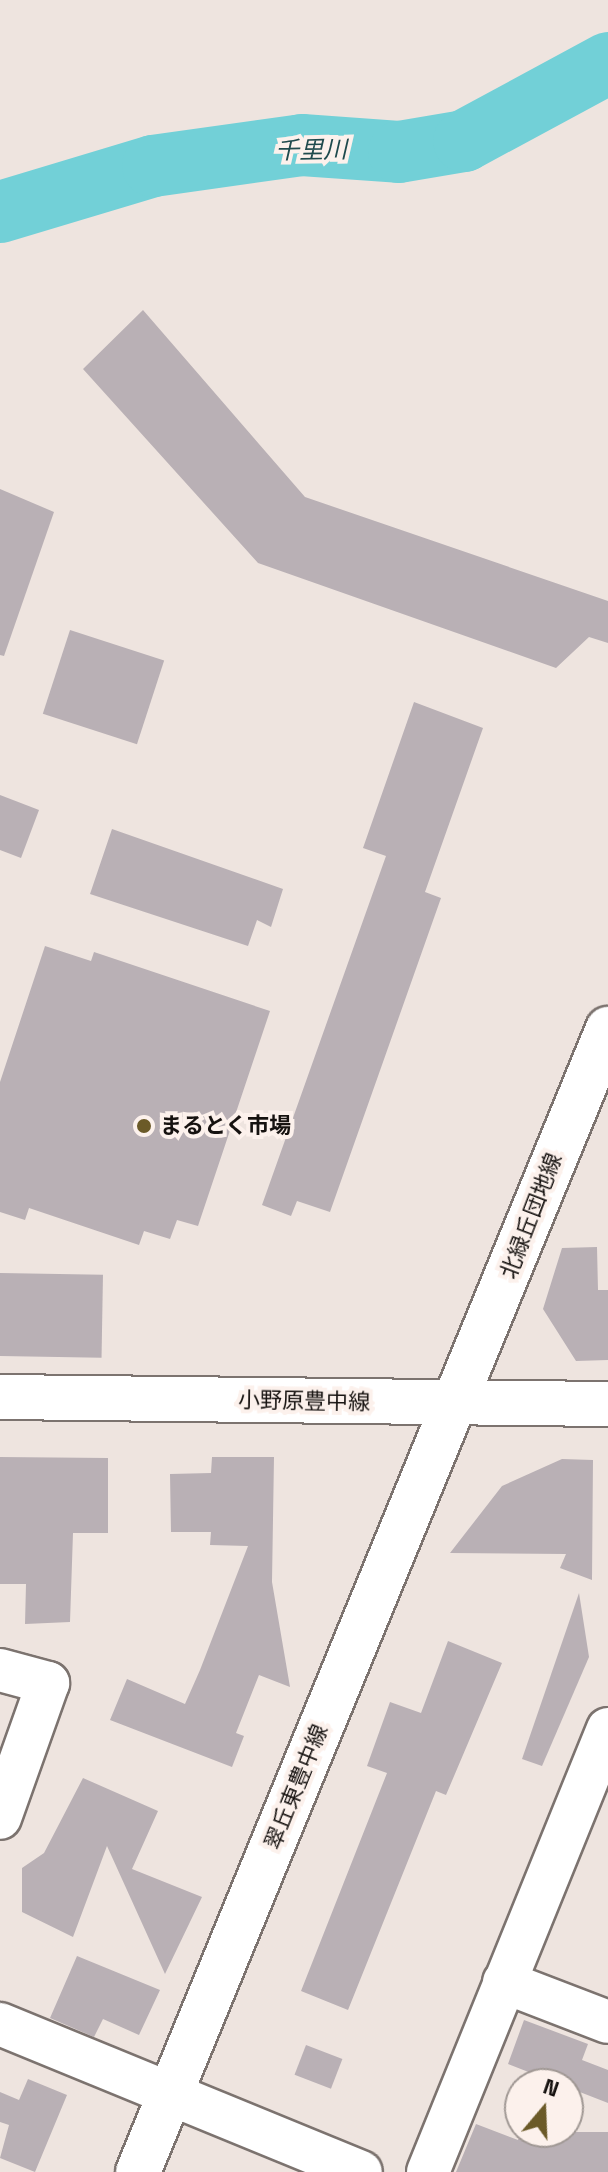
<!DOCTYPE html>
<meta charset="utf-8">
<style>
body{margin:0}
#map{position:relative;width:608px;height:2172px;overflow:hidden;background:#eee4df;font-family:"Space Grotesk","Noto Sans JP",sans-serif}
div>[style]{position:absolute}
.river>*{height:62px;margin:-31px;padding:0 31px;transform-origin:31px;border-radius:31px;background:#72d0d7}
.building>*{inset:0;background:#b9b0b5;transform-origin:0 0}
.roads{filter:drop-shadow(2px 0 #7c736f) drop-shadow(-2px 0 #7c736f) drop-shadow(0 2px #7c736f) drop-shadow(0 -2px #7c736f)}
.street>*{height:42px;margin:-21px;padding:0 21px;transform-origin:21px;border-radius:21px;background:#fff}
.secondary>*{height:44px;margin:-22px;padding:0 22px;transform-origin:22px;border-radius:22px;background:#fff}
.dots>*{width:22px;height:22px;translate:-50% -50%;box-sizing:border-box;border:4px solid #fcf1ec;border-radius:50%}
span{translate:-50% -50%;white-space:nowrap;text-align:center;line-height:1.15;-webkit-text-stroke:8px #fcf1ec;paint-order:stroke}
.poi-label{font-size:22px;color:#161210;font-weight:700}
.left{translate:0 -50%;text-align:left}
.street-label{font-size:22px;color:#161210}
.water-label{font-size:24px;color:#1f4a4d;font-style:italic}
.north{position:absolute;left:504px;top:2068px;width:80px;height:80px;box-sizing:border-box;background:#fcf1ec;border:2px solid #a09894;border-radius:50%;rotate:19deg;font-size:22px;font-weight:700;line-height:32px;text-align:center;color:#161210}
.north::after{content:'';display:block;margin:auto;width:28px;height:36px;background:#6b5a28;clip-path:polygon(50% 0,100% 100%,50% 72%,0 100%)}
</style>
<div id="map">
<div class="river">
<i style="left:0;top:212px;width:160px;rotate:-16.7deg"></i>
<i style="left:153px;top:166px;width:150px;rotate:-8deg"></i>
<i style="left:302px;top:145px;width:97px;rotate:4.1deg"></i>
<i style="left:399px;top:152px;width:66px;rotate:-9.6deg"></i>
<i style="left:464px;top:141px;width:164px;rotate:-28.4deg"></i>
</div>
<div class="building">
<i style="clip-path:polygon(143px 310px,305px 497px,608px 601px,608px 643px,589px 637px,556px 668px,258px 563px,83px 369px)"></i>
<i style="clip-path:polygon(0 489px,54px 512px,4px 656px,0 655px)"></i>
<i style="left:70px;top:630px;width:99px;height:88px;rotate:18deg"></i>
<i style="clip-path:polygon(414px 702px,483px 728px,425px 892px,441px 898px,330px 1212px,297px 1201px,291px 1216px,262px 1205px,386px 856px,363px 848px)"></i>
<i style="clip-path:polygon(0 795px,39px 810px,21px 858px,0 850px)"></i>
<i style="clip-path:polygon(112px 829px,283px 889px,271px 927px,257px 920px,248px 946px,90px 894px)"></i>
<i style="clip-path:polygon(45px 946px,91px 961px,94px 952px,270px 1011px,198px 1226px,177px 1220px,170px 1239px,144px 1231px,139px 1245px,29px 1208px,25px 1220px,0 1212px,0 1082px)"></i>
<i style="clip-path:polygon(597px 1247px,598px 1290px,608px 1290px,608px 1360px,576px 1361px,543px 1309px,562px 1248px)"></i>
<i style="left:0;top:1273px;width:103px;height:83px;rotate:1deg"></i>
<i style="clip-path:polygon(0 1457px,108px 1458px,108px 1533px,73px 1533px,70px 1622px,25px 1624px,26px 1584px,0 1584px)"></i>
<i style="clip-path:polygon(212px 1457px,274px 1457px,272px 1582px,290px 1687px,259px 1675px,236px 1733px,244px 1736px,232px 1767px,110px 1720px,127px 1679px,185px 1704px,200px 1670px,248px 1546px,210px 1545px,211px 1532px,171px 1532px,170px 1474px,211px 1473px)"></i>
<i style="clip-path:polygon(562px 1459px,593px 1460px,592px 1580px,560px 1568px,566px 1554px,450px 1553px,502px 1486px)"></i>
<i style="clip-path:polygon(579px 1593px,589px 1657px,542px 1766px,522px 1759px)"></i>
<i style="clip-path:polygon(448px 1641px,502px 1663px,446px 1795px,436px 1791px,348px 2010px,301px 1991px,387px 1773px,367px 1766px,390px 1702px,421px 1713px)"></i>
<i style="clip-path:polygon(83px 1778px,158px 1811px,132px 1869px,202px 1897px,165px 1974px,107px 1846px,73px 1937px,22px 1912px,22px 1868px,44px 1853px)"></i>
<i style="clip-path:polygon(77px 1956px,160px 1990px,139px 2035px,103px 2019px,94px 2037px,50px 2018px)"></i>
<i style="clip-path:polygon(524px 2020px,588px 2044px,582px 2060px,608px 2070px,608px 2103px,508px 2064px)"></i>
<i style="left:306px;top:2045px;width:39px;height:32px;rotate:21deg"></i>
<i style="clip-path:polygon(28px 2079px,67px 2095px,35px 2172px,0 2158px,9px 2125px,0 2122px,0 2092px,19px 2100px)"></i>
<i style="clip-path:polygon(476px 2124px,518px 2140px,521px 2132px,608px 2132px,608px 2172px,456px 2172px)"></i>
</div>
<div class="roads">
<div class="street">
<i style="left:0;top:1670px;width:50px;rotate:15.2deg"></i>
<i style="left:48px;top:1683px;width:143px;rotate:109.6deg"></i>
<i style="left:504px;top:1982px;width:111px;rotate:21deg"></i>
<i style="left:0;top:2024px;width:390px;rotate:22.3deg"></i>
<i style="left:428px;top:2172px;width:478px;rotate:-67.9deg"></i>
</div>
<div class="secondary">
<i style="left:0;top:1397px;width:608px;rotate:0.66deg"></i>
<i style="left:138px;top:2172px;width:1236px;rotate:-67.65deg"></i>
</div>
</div>
<div class="dots">
<i style="left:144px;top:1126px;background:#6b5a28"></i>
</div>
<div class="poi-label">
<span class="left" style="left:160px;top:1126px">まるとく市場</span>
</div>
<div class="street-label">
<span style="left:531px;top:1216px;rotate:-69deg">北緑丘団地線</span>
<span style="left:304px;top:1401px;rotate:1deg">小野原豊中線</span>
<span style="left:296px;top:1787px;rotate:-68deg">翠丘東豊中線</span>
</div>
<div class="water-label">
<span style="left:311px;top:150px;rotate:-1deg">千里川</span>
</div>
<div class="north">N</div>
</div>
